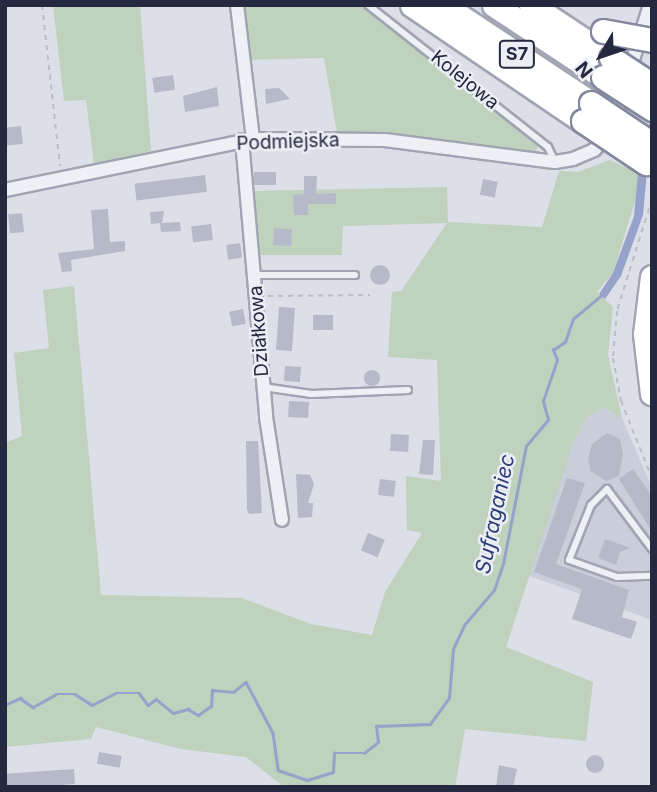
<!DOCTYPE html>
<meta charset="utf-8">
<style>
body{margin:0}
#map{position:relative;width:657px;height:792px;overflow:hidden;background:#dcdee8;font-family:Inter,sans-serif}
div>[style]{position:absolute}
.built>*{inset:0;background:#cacdda}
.green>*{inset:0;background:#bed2bd}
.water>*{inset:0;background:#95a3ca}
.stream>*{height:2.5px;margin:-1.25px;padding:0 1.25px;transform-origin:1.25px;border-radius:1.25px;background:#95a3ca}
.building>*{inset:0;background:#b6b9c8;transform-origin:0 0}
.round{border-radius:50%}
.path>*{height:2px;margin-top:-1px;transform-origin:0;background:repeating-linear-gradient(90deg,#babcc6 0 5px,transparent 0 10px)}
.roads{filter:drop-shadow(2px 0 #a1a4b2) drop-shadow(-2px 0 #a1a4b2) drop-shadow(0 2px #a1a4b2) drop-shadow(0 -2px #a1a4b2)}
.lane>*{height:6px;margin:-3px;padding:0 3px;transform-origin:3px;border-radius:3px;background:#eff0f6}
.street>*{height:12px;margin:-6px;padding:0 6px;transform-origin:6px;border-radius:6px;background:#eff0f6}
.highway>*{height:23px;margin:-11.5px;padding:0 11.5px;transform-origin:11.5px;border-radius:11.5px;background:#fff}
.bridges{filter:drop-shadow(2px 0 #83889f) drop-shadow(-2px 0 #83889f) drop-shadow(0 2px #83889f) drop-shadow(0 -2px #83889f)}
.highway-bridge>*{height:23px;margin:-11.5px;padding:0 11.5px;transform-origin:11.5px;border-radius:11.5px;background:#fff}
span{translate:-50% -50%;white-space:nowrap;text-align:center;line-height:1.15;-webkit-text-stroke:5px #eceef5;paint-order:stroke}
.shield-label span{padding:2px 5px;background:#eceef5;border:2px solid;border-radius:5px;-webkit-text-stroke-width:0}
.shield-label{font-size:18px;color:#25293f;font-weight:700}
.street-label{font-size:19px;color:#25293f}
.water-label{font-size:21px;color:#2d3d75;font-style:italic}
.frame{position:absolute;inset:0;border:7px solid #25293f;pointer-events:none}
.north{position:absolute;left:566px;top:21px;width:70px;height:70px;-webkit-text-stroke:5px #eceef5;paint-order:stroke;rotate:231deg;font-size:19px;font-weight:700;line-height:28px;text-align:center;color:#25293f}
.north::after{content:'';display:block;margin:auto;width:24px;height:32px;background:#25293f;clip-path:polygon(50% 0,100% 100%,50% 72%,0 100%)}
</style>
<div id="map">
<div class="built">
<i style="clip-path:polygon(603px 408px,622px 418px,652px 488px,652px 620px,527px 575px,573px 444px,587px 417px)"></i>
</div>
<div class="green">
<i style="clip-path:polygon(53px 5px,140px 5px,151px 151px,94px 164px,86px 100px,64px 101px)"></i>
<i style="clip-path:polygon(243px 5px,361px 5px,538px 146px,535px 152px,337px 133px,324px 58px,248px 60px)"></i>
<i style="clip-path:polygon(610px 160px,638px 173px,636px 198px,613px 273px,597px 292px,613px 307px,608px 355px,622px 418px,603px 408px,587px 417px,573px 444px,506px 647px,593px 682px,586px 741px,465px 729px,455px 787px,284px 787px,246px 757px,181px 749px,96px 727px,91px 739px,5px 747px,5px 443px,22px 436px,14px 353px,49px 348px,43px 290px,74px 286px,101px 595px,242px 598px,311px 624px,372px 635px,385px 592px,422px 533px,407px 530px,406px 476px,441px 481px,437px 360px,388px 357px,392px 292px,401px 291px,447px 223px,343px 226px,342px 255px,258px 255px,253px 191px,447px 187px,448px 222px,542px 227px,559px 171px,578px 172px)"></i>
</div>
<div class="water">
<i style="clip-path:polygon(652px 116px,643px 215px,621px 276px,605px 299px,599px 294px,613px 273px,634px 216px,640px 151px)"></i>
</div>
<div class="stream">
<i style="left:5px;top:705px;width:17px;rotate:-25deg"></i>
<i style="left:20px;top:698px;width:16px;rotate:35deg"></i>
<i style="left:33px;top:707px;width:26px;rotate:-29deg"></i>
<i style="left:56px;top:694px;width:19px"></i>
<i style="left:75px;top:694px;width:20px;rotate:33deg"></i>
<i style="left:92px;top:705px;width:27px;rotate:-27deg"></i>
<i style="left:116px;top:693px;width:23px"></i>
<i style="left:139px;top:693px;width:15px;rotate:53deg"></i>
<i style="left:148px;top:705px;width:10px;rotate:-37deg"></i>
<i style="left:156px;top:699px;width:22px;rotate:39deg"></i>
<i style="left:173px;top:713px;width:16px;rotate:-15deg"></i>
<i style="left:188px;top:709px;width:12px;rotate:31deg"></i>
<i style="left:198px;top:715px;width:16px;rotate:-35deg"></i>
<i style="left:211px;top:706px;width:16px;rotate:-86deg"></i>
<i style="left:212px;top:690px;width:21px;rotate:5deg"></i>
<i style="left:233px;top:692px;width:16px;rotate:-38deg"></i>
<i style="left:246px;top:682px;width:58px;rotate:62.1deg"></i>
<i style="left:273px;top:733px;width:37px;rotate:82deg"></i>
<i style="left:278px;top:770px;width:31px;rotate:19deg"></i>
<i style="left:307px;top:780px;width:27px;rotate:-17deg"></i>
<i style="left:333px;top:772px;width:19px;rotate:-87deg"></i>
<i style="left:334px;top:753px;width:30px"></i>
<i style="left:364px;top:753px;width:18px;rotate:-38deg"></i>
<i style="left:378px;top:742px;width:16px;rotate:-97deg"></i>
<i style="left:376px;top:726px;width:54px;rotate:-2.1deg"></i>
<i style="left:430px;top:724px;width:32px;rotate:-54deg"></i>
<i style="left:449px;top:698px;width:49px;rotate:-85.3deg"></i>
<i style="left:453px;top:649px;width:26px;rotate:-65deg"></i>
<i style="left:464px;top:625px;width:46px;rotate:-49.4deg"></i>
<i style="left:494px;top:590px;width:28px;rotate:-71deg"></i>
<i style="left:503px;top:564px;width:120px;rotate:-79deg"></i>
<i style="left:526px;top:446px;width:34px;rotate:-50deg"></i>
<i style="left:548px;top:420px;width:20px;rotate:-105deg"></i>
<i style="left:543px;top:401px;width:43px;rotate:-71.1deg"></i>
<i style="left:557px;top:360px;width:11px;rotate:-112deg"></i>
<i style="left:553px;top:350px;width:14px;rotate:-34deg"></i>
<i style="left:565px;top:342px;width:24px;rotate:-71deg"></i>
<i style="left:573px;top:319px;width:39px;rotate:-40deg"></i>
</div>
<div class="building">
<i style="left:173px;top:75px;width:15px;height:21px;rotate:82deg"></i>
<i style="clip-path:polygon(217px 87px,219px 106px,185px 112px,183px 96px)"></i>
<i style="clip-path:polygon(279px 88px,290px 99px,266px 104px,265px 89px)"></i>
<i style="left:21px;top:126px;width:18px;height:16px;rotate:84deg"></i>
<i style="left:254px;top:172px;width:22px;height:13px"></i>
<i style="left:205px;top:175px;width:17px;height:71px;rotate:83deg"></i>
<i style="clip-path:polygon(304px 176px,317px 176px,316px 194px,336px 193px,336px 204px,308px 204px,308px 215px,294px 215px,293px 195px,304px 194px)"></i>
<i style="left:483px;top:179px;width:15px;height:16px;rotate:11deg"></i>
<i style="clip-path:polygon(108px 209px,110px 242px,125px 241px,125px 251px,71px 260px,72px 271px,62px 272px,58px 253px,94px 249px,91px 210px)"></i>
<i style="clip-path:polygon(164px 211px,162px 223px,180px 222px,181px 231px,161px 232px,160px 223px,151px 224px,150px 212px)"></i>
<i style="left:22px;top:213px;width:19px;height:14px;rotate:84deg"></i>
<i style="left:211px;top:224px;width:16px;height:20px;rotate:83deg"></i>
<i style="left:274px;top:228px;width:18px;height:17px;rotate:3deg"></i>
<i style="left:240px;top:243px;width:15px;height:14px;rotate:82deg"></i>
<i class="round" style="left:370px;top:265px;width:20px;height:20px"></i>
<i style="left:279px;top:307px;width:16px;height:43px;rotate:4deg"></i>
<i style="left:243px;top:309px;width:15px;height:14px;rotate:79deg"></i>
<i style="left:313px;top:315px;width:20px;height:15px"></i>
<i style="left:285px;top:366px;width:16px;height:15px;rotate:4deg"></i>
<i class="round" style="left:364px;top:370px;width:16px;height:16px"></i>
<i style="left:289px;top:401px;width:20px;height:16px;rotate:3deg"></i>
<i style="clip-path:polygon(607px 433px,620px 439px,623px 454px,619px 476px,606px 481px,591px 471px,588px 459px,592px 444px)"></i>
<i style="left:391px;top:434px;width:18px;height:17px;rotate:3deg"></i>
<i style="clip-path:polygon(423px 440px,435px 440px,433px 475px,419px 474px)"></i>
<i style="clip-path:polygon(246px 441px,258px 441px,262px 513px,249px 514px,247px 509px)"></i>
<i style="clip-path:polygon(633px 469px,652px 496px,652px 532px,619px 479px)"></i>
<i style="clip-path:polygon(296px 474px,310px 475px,314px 484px,308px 503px,313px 503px,312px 517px,298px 518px)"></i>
<i style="clip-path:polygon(567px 478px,585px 483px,556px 564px,629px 590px,622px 617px,637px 622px,631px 639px,572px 619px,582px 589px,534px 572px)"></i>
<i style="left:380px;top:479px;width:16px;height:16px;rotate:7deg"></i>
<i style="left:368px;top:533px;width:18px;height:19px;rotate:22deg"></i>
<i style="clip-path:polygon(605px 539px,630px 548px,620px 552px,616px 565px,598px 558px)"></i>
<i style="left:99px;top:752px;width:23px;height:12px;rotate:10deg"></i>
<i class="round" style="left:586px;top:755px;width:18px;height:18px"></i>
<i style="clip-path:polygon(499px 765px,517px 769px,513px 787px,496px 787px)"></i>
<i style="left:74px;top:769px;width:15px;height:69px;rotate:86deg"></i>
</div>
<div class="path">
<i style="left:42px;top:5px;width:162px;rotate:83.6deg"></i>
<i style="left:652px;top:199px;width:117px;rotate:107.4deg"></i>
<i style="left:617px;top:311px;width:47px;rotate:94.9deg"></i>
<i style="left:613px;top:358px;width:44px;rotate:79.5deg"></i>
<i style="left:621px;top:401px;width:83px;rotate:68.1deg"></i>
<i style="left:268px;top:296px;width:102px;rotate:-0.6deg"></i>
</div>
<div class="roads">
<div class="lane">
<i style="left:368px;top:5px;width:229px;rotate:38.3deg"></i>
<i style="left:548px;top:147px;width:14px;rotate:65deg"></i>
<i style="left:255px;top:275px;width:100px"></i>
<i style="left:263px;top:387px;width:49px;rotate:8.3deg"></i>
<i style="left:311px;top:394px;width:97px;rotate:-2.4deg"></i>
<i style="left:652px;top:549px;width:75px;rotate:-126.9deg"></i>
<i style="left:607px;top:489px;width:23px;rotate:135deg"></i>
<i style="left:591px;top:505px;width:59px;rotate:111.8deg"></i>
<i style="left:569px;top:560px;width:51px;rotate:19.5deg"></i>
<i style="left:617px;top:577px;width:35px;rotate:-2deg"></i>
</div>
<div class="street">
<i style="left:237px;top:5px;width:135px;rotate:83.2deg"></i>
<i style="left:242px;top:140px;width:278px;rotate:85deg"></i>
<i style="left:266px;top:417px;width:104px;rotate:81.2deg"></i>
<i style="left:5px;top:190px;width:253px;rotate:-11.6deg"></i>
<i style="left:253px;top:139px;width:132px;rotate:0.4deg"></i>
<i style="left:385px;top:140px;width:171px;rotate:7.4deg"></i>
<i style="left:555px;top:162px;width:18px;rotate:-9deg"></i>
<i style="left:573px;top:159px;width:23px;rotate:-23deg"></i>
<i style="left:594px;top:150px;width:23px;rotate:-45deg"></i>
<i style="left:610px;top:134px;width:135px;rotate:-72.8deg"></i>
</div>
<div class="highway">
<i style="left:412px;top:5px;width:207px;rotate:34.2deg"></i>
<i style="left:443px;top:5px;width:178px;rotate:33.5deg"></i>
<i style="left:494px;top:5px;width:131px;rotate:33.4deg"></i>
<i style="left:531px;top:5px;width:96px;rotate:33.5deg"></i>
<i style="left:652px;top:277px;width:57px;rotate:97deg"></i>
<i style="left:645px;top:334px;width:60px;rotate:83.3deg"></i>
</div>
</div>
<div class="bridges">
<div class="highway-bridge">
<i style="left:603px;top:31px;width:50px;rotate:10.4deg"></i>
<i style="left:611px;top:58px;width:49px;rotate:33.4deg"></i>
<i style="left:603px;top:77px;width:59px;rotate:33.1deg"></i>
<i style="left:591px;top:103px;width:73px;rotate:33.9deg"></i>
<i style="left:583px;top:121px;width:76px;rotate:33.7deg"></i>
</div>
</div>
<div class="shield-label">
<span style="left:517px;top:54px">S7</span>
</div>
<div class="street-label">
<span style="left:465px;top:80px;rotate:39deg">Kolejowa</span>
<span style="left:288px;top:142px;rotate:-2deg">Podmiejska</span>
<span style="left:259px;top:331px;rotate:-94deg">Działkowa</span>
</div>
<div class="water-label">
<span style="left:495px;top:514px;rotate:-78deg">Sufraganiec</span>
</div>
<div class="frame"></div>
<div class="north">N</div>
</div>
